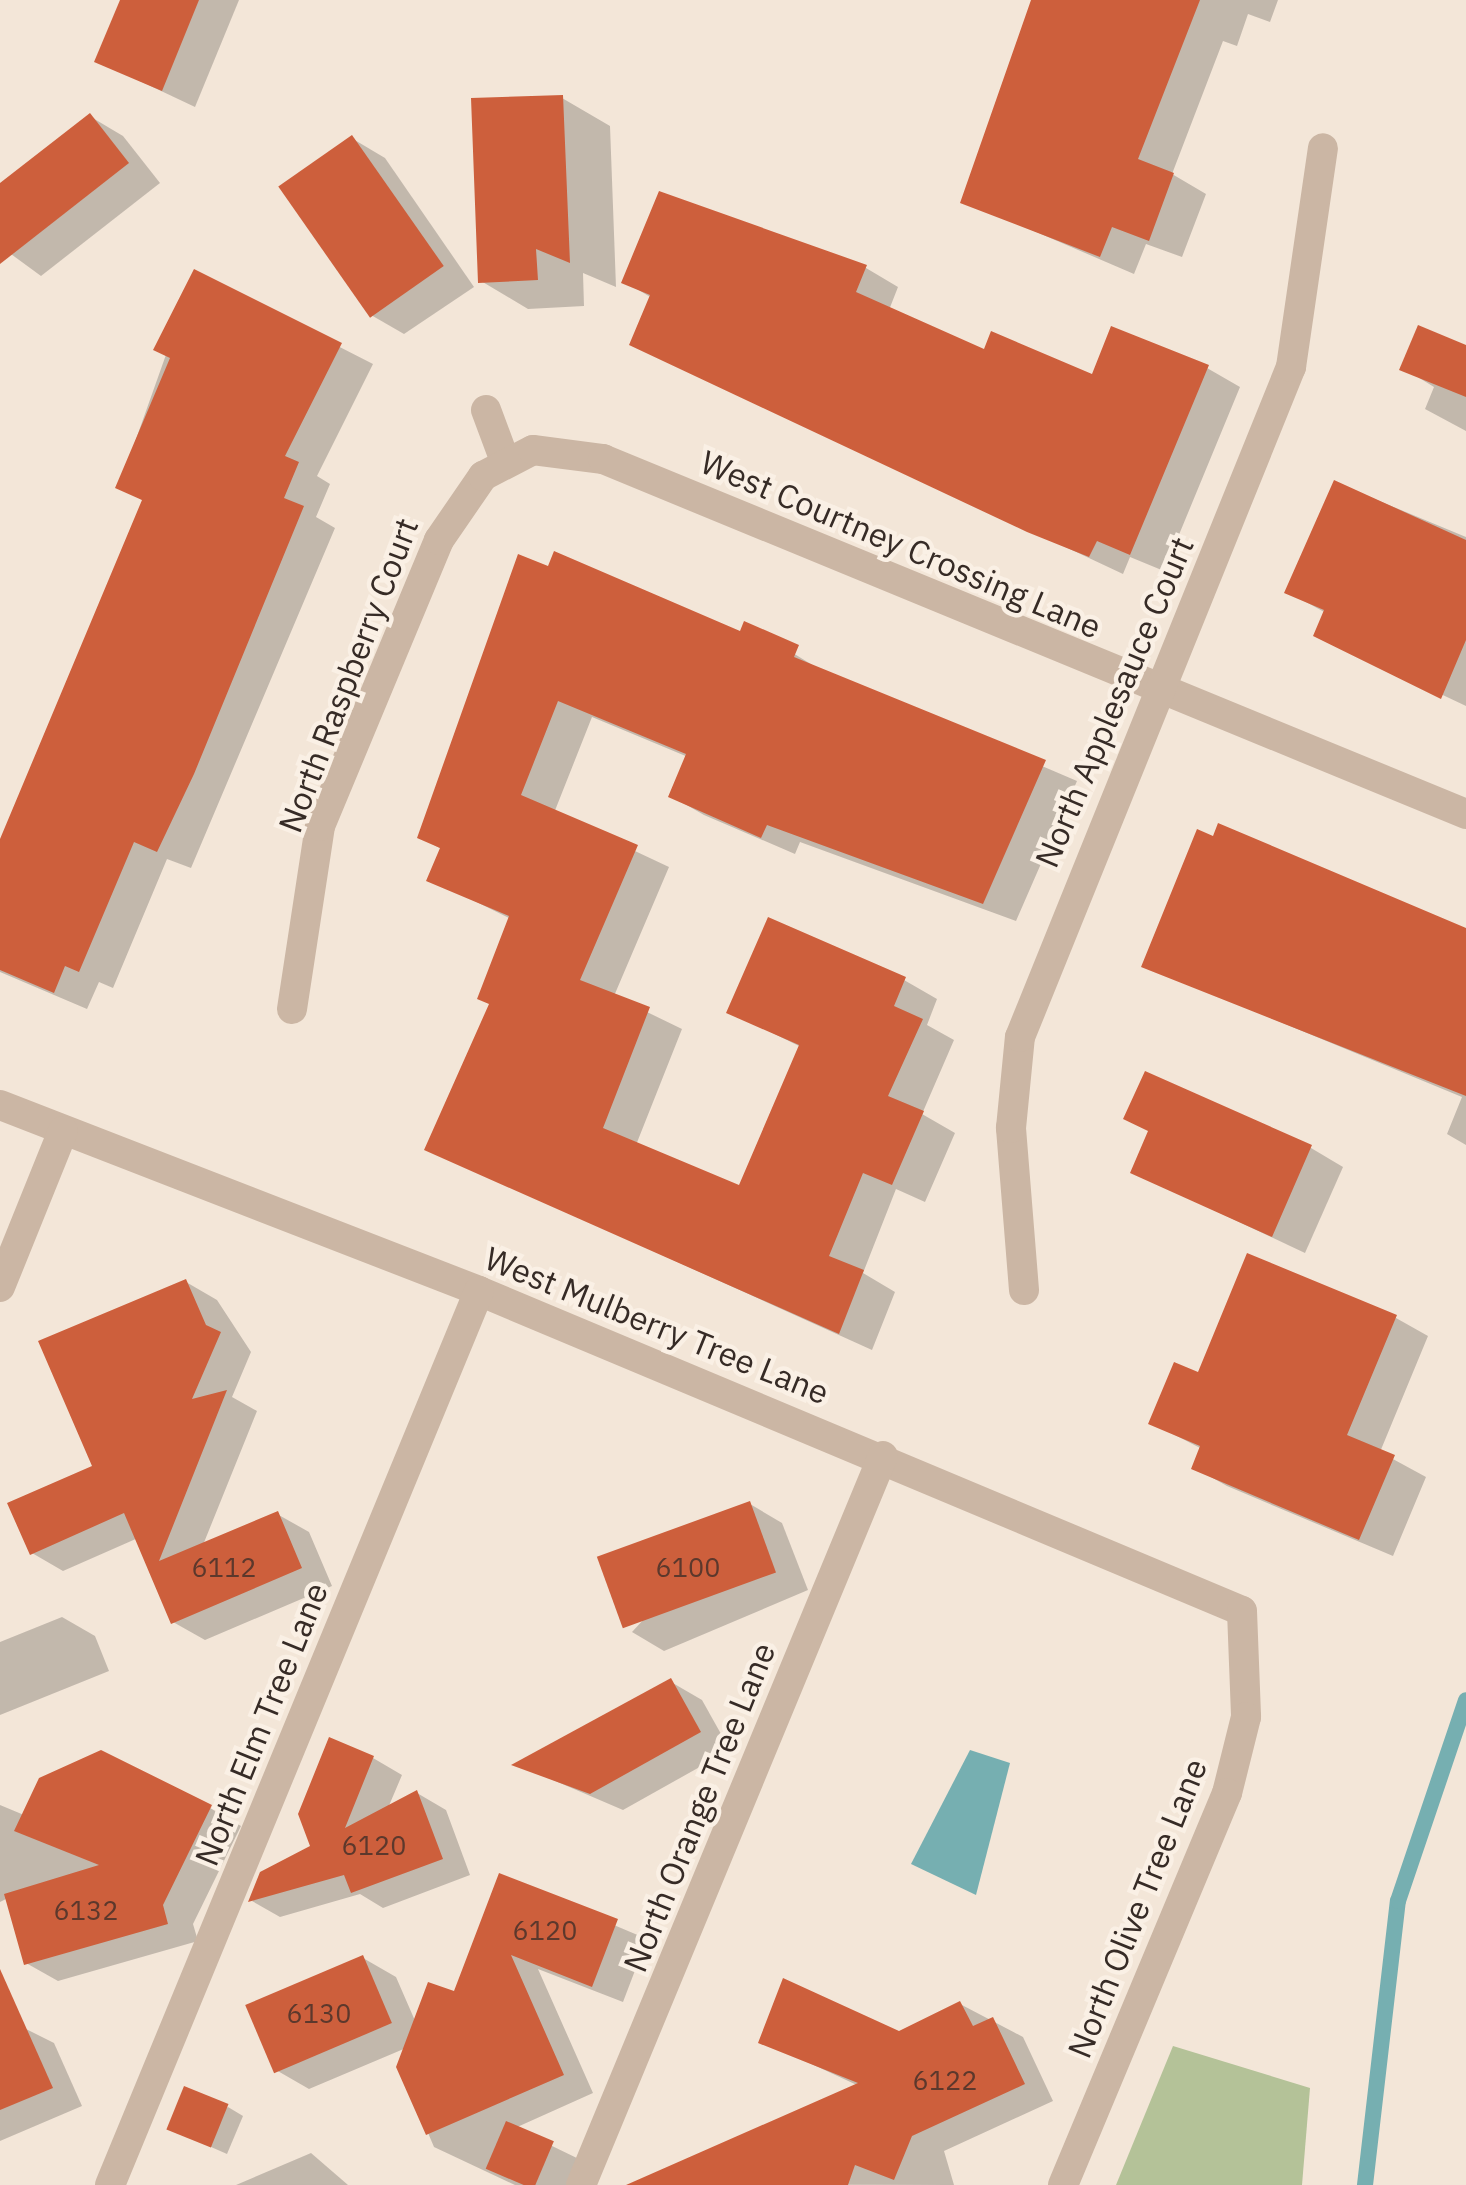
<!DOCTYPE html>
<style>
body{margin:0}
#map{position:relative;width:1466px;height:2185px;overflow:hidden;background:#f3e6d8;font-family:"IBM Plex Sans",sans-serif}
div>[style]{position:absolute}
.green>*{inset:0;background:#b4c298}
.water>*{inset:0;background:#76afb1}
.shadow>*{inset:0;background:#0003}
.stream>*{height:16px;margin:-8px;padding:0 8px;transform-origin:8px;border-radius:8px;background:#76afb1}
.building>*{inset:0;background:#cd5f3c;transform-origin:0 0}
.minor>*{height:30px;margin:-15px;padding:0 15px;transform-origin:15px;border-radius:15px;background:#cbb6a4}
span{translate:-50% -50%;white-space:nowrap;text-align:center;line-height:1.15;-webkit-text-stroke:9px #faf0e5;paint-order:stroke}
.number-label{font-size:27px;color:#5c382c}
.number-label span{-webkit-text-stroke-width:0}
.street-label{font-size:33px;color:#362b26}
</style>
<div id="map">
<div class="green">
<i style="clip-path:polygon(1173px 2046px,1310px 2088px,1302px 2185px,1116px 2185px)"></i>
</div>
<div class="water">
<i style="clip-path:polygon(970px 1750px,1010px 1763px,976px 1895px,911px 1864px)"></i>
</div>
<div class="shadow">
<i style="clip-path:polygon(127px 0,239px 0,195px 107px,104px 64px)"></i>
<i style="clip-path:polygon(1043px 0,1278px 0,1270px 22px,1248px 14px,1237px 46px,1223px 41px,1172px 174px,1206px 194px,1182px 257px,1146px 244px,1134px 274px,964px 201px)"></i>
<i style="clip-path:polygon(562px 98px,610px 126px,616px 287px,583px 273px,584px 306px,528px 309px,481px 281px)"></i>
<i style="clip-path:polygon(91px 117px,123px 136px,160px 183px,41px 276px,0 246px,0 187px)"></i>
<i style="clip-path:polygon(353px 139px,385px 158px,474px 287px,404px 334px,371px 315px)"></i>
<i style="clip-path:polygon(866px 268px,898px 287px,889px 310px,985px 353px,1093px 378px,1207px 368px,1240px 387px,1164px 571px,1130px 557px,1123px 574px,633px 344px,652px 298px,625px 282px)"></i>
<i style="clip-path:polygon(195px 273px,373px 364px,317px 476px,330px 484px,316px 517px,335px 528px,191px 868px,167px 859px,113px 988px,99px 982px,87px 1009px,0 972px,0 848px,144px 501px,119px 487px)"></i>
<i style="clip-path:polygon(1466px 349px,1466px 431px,1425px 409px,1434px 387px,1403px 368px)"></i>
<i style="clip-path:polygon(1336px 483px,1466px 537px,1466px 706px,1316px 635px,1326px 613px,1288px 592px)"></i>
<i style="clip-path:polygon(519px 558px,741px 635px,746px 624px,827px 674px,1077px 781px,1016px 921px,800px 842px,795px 854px,704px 815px,671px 796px,688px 757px,592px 717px,554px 813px,669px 867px,614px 996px,682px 1029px,636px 1145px,740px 1189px,801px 1047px,730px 1012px,904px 980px,937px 999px,927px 1025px,954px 1040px,922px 1114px,955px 1133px,925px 1202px,896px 1189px,863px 1273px,895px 1292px,872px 1350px,428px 1149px,492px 1005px,511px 919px,430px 879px,443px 850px,420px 837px)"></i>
<i style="clip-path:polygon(1466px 931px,1466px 1145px,1447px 1134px,1462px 1097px,1145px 966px)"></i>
<i style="clip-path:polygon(1151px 1132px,1311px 1148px,1343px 1167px,1305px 1253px,1133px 1172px)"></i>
<i style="clip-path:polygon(186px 1282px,217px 1300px,251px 1352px,232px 1397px,257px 1411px,203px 1545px,277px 1514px,309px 1532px,332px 1586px,205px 1640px,173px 1622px,138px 1538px,63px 1571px,32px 1553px,96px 1468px)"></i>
<i style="clip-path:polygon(1396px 1318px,1428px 1336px,1380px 1452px,1426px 1477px,1393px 1556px,1227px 1486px,1195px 1468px,1202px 1449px,1152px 1423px)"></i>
<i style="clip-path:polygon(750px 1504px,782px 1523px,808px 1590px,664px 1651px,632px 1632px)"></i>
<i style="clip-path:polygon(62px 1617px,95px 1636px,109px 1671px,0 1715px,0 1642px)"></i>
<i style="clip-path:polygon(671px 1682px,702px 1700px,730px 1750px,623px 1810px,518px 1765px)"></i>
<i style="clip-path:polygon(373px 1758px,402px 1775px,388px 1808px,417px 1793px,446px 1810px,470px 1875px,383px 1908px,360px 1894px,280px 1917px,252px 1901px,314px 1847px)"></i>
<i style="clip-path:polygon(0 1805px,24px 1815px,210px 1808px,241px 1826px,193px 1924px,198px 1941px,58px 1981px,26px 1963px,8px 1898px,0 1902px)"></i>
<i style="clip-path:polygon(500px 1877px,647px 1939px,623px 2002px,538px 1969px,593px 2093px,515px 2128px,583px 2161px,573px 2185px,515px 2185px,434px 2147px,400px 2067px,406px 2048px,309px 2089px,276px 2070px,363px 1958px,396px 1977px,416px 2023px,456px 1995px)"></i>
<i style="clip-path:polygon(960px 2004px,1023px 2037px,1053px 2101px,944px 2151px,954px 2185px,634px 2184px,859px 2086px,762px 2041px,899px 2034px)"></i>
<i style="clip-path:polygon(0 2016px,54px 2043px,82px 2106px,0 2141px)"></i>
<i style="clip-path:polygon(228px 2107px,243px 2116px,227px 2154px,186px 2136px)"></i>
<i style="clip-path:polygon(311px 2153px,348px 2185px,236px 2185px)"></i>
</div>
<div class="stream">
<i style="left:1365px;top:2185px;width:286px;rotate:-83.4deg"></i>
<i style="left:1398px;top:1901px;width:212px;rotate:-71.3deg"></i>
</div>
<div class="building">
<i style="clip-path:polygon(120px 0,199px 0,162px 91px,94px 62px)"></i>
<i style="clip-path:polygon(1031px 0,1200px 0,1138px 159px,1174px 173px,1149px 241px,1112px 227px,1100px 257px,960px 203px)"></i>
<i style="clip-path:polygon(563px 95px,570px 263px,536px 249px,538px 280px,478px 283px,471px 98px)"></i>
<i style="clip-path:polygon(90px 113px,129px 163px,0 264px,0 183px)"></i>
<i style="left:352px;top:135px;width:160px;height:90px;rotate:55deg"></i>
<i style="clip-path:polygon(659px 191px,867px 265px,856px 292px,984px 349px,991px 331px,1092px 374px,1111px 326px,1209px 365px,1130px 555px,1097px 541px,1089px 557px,1027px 532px,629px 345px,650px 295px,621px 283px)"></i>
<i style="clip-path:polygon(194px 269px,342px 343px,285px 456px,299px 462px,284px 498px,304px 506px,194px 774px,157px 852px,134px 842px,79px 972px,65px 966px,54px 993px,0 970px,0 839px,142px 500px,115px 488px,170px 358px,153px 350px)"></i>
<i style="clip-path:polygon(1418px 325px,1466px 345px,1466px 397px,1399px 370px)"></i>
<i style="clip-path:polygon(1334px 480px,1466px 540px,1466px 640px,1441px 699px,1313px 636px,1324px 610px,1284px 593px)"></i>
<i style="clip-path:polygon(554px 551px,740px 631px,744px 621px,799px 645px,794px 657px,1046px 760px,983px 904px,767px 825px,761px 838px,668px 797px,686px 754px,558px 701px,521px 795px,638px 845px,580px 980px,650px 1007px,603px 1128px,739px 1185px,799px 1045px,726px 1013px,768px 917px,906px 977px,894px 1006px,923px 1019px,888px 1096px,924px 1111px,892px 1185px,863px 1173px,829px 1256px,864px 1270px,839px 1334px,424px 1150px,489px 1004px,477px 999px,509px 916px,426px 881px,440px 848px,417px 838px,518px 554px,548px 566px)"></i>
<i style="clip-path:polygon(1218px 823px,1466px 928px,1466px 1096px,1141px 967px,1197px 829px,1213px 836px)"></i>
<i style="clip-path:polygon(1145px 1071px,1312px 1145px,1272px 1237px,1130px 1173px,1148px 1131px,1123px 1119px)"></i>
<i style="clip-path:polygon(1247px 1253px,1397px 1315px,1347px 1435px,1395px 1455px,1359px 1540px,1191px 1469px,1200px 1446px,1148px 1424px,1174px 1362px,1198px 1372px)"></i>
<i style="clip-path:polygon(186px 1279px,206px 1325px,221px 1332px,192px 1399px,227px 1390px,159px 1561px,278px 1511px,302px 1568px,171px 1624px,124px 1513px,30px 1555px,7px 1503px,92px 1466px,38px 1341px)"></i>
<i style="left:750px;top:1501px;width:76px;height:163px;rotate:70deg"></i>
<i style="clip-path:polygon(671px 1678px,701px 1732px,590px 1794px,511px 1765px)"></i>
<i style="clip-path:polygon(329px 1737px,374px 1756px,345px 1828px,417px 1790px,443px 1859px,351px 1893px,344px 1875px,248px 1902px,260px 1872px,310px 1846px,298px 1814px)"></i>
<i style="clip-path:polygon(101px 1750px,212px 1805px,163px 1905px,168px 1924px,24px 1965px,4px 1894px,99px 1865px,14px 1831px,39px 1778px)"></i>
<i style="clip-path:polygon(499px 1873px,618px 1919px,592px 1987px,511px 1955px,564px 2075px,426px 2135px,396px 2067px,428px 1982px,454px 1991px)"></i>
<i style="left:363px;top:1955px;width:74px;height:128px;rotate:67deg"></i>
<i style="clip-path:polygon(0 1969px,53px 2088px,0 2110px)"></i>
<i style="clip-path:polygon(783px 1978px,899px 2031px,960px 2001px,973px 2026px,993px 2017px,1025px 2084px,912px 2136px,894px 2180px,855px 2165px,848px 2185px,626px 2185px,858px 2083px,758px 2043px)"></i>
<i style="left:184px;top:2086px;width:48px;height:47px;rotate:22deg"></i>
<i style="left:506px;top:2121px;width:52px;height:52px;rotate:23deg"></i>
</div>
<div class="minor">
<i style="left:486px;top:410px;width:54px;rotate:69.6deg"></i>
<i style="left:292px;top:1009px;width:185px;rotate:-81.3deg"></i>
<i style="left:320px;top:826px;width:310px;rotate:-67.4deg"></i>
<i style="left:439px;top:540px;width:78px;rotate:-55.5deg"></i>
<i style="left:483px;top:476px;width:56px;rotate:-27.5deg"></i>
<i style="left:533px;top:450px;width:71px;rotate:7.3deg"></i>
<i style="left:603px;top:459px;width:933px;rotate:22.36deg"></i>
<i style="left:0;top:1105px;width:514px;rotate:21.22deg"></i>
<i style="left:479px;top:1291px;width:827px;rotate:22.75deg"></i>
<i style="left:1242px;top:1611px;width:106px;rotate:87.8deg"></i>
<i style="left:1246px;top:1717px;width:78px;rotate:104deg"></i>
<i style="left:1227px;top:1793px;width:425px;rotate:112.7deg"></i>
<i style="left:0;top:1287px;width:168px;rotate:-68deg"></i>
<i style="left:1024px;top:1290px;width:163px;rotate:-94.6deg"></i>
<i style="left:1011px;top:1128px;width:91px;rotate:-84.4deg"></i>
<i style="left:1020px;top:1037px;width:723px;rotate:-67.98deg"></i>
<i style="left:1291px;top:367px;width:221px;rotate:-81.7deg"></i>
<i style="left:110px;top:2185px;width:967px;rotate:-67.57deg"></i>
<i style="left:581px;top:2185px;width:789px;rotate:-67.5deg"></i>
</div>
<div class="number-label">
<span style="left:224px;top:1567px">6112</span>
<span style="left:688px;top:1567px">6100</span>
<span style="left:374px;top:1845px">6120</span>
<span style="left:86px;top:1910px">6132</span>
<span style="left:545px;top:1930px">6120</span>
<span style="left:319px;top:2013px">6130</span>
<span style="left:945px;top:2080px">6122</span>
</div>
<div class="street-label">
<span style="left:901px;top:544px;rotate:23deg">West Courtney Crossing Lane</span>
<span style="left:348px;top:675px;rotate:-69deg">North Raspberry Court</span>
<span style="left:1114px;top:702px;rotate:-67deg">North Applesauce Court</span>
<span style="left:657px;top:1325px;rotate:22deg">West Mulberry Tree Lane</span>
<span style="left:261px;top:1724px;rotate:-68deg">North Elm Tree Lane</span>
<span style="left:699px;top:1807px;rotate:-68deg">North Orange Tree Lane</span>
<span style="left:1137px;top:1908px;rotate:-68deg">North Olive Tree Lane</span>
</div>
</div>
